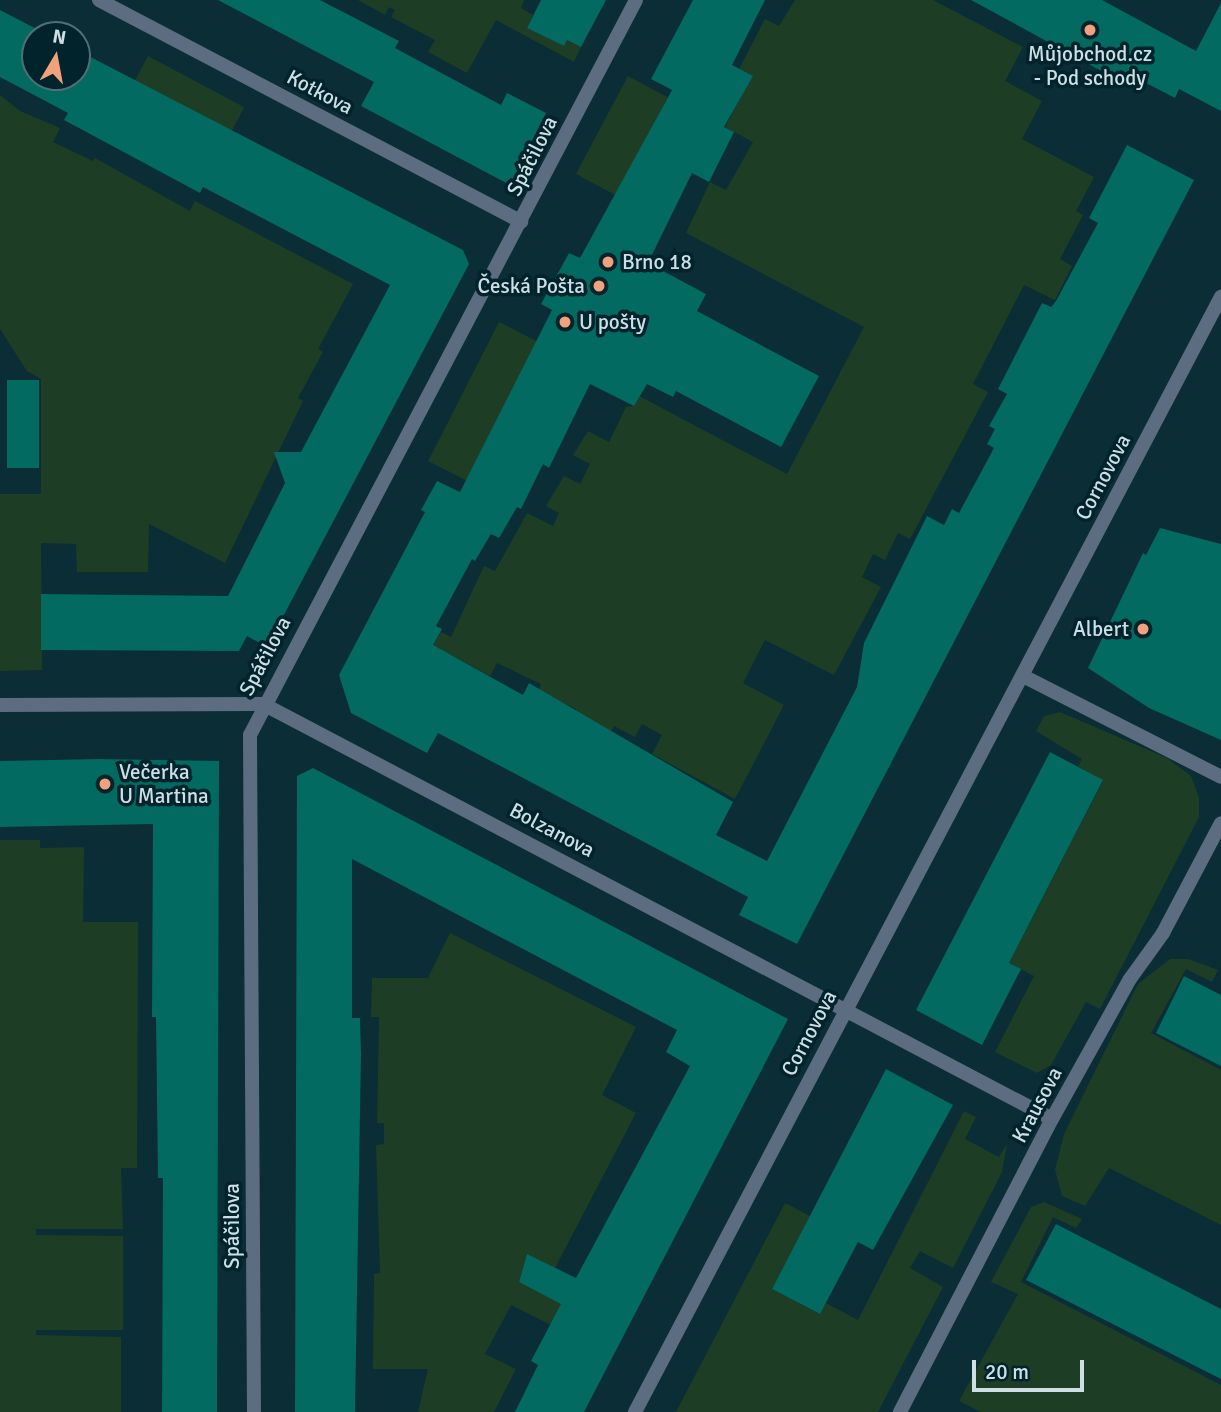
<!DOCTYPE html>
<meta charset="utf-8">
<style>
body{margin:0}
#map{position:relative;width:1221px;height:1412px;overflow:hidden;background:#0a2d36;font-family:Signika,sans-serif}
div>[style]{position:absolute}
.green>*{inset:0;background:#1d3e25;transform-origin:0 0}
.building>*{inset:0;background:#026a60;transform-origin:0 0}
.minor>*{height:14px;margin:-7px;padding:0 7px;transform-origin:7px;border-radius:7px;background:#5d6d81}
.dots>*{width:19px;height:19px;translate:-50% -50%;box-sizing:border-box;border:4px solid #01232c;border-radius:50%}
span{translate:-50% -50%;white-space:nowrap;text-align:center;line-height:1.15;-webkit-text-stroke:7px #01232c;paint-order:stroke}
.poi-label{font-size:21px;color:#cddfe5}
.left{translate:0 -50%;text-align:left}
.right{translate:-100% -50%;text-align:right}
.street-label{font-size:21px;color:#cddfe5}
.north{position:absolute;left:21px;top:21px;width:70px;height:70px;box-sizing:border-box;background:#01232c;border:2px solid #536e76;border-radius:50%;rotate:10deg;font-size:19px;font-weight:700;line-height:28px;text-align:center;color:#cddfe5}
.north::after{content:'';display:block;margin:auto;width:24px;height:32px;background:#f1a17b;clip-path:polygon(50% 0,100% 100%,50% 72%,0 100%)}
.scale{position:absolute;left:972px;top:1360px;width:112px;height:32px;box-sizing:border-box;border:4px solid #cddfe5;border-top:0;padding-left:9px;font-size:21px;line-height:24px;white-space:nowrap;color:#cddfe5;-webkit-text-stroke:5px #01232c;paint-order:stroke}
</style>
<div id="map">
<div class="green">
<i style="clip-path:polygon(358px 0,524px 0,521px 8px,533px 15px,527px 28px,564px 46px,567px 40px,581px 47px,574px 62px,496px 20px,467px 73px,428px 52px,435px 40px,391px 17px,395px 10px,389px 7px,385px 15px)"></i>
<i style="clip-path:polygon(795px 0,933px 0,1023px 47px,1005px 81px,1042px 101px,1022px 139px,1094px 177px,1076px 211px,1083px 215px,1060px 259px,1072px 266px,1055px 300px,1024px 285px,973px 384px,988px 392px,910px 539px,898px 533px,885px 560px,873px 554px,862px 577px,881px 587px,834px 675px,765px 640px,743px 683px,784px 705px,735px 799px,652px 754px,662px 735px,642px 724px,635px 737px,614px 726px,610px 733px,575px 712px,576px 709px,538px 692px,541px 684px,497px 663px,490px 676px,451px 655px,430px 650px,441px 632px,451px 637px,484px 566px,495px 571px,527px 513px,553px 526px,559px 513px,546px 506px,564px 476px,580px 484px,590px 464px,573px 455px,588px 431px,609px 442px,626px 407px,634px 406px,639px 396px,787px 474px,864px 327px,686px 233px,710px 182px,726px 190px,753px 142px,725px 127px,752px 76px,739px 69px,765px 19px,779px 26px)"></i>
<i style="left:148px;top:56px;width:109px;height:28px;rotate:28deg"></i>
<i style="left:628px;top:76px;width:45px;height:111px;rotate:28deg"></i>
<i style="clip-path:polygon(0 95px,20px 111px,60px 128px,53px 142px,93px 161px,95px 158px,190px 211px,195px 201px,353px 284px,318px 349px,323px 352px,298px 398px,303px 401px,225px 563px,149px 524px,148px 572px,77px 572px,76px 544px,41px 543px,42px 670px,0 671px,0 494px,41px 494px,41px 379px,27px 371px,0 329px)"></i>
<i style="left:499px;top:322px;width:44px;height:156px;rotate:27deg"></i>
<i style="clip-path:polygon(1060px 712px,1167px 758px,1191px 776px,1199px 797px,1199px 817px,1100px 1009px,1086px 1002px,1051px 1065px,1037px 1073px,995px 1052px,1034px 976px,1009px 963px,1103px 781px,1078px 766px,1082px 759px,1036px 731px,1044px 716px)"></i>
<i style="clip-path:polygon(0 840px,40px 840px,40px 848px,84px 847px,83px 922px,138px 922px,137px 1168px,121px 1168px,123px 1229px,36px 1229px,36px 1235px,123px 1236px,123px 1330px,36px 1330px,36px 1335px,121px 1337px,121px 1412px,0 1412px)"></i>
<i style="clip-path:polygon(450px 933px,636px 1027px,602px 1095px,636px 1113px,555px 1268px,527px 1254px,519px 1282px,562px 1304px,551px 1325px,511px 1305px,485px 1354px,516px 1369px,494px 1412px,418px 1412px,428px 1369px,373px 1369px,374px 1274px,380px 1273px,376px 1145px,384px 1144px,384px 1123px,377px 1123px,379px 1017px,371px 1017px,372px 978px,428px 978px)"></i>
<i style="clip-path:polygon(1170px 959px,1188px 959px,1218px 970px,1212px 982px,1186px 969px,1151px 1033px,1221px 1070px,1221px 1225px,1109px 1168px,1085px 1206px,1062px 1196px,1055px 1170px,1064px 1134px,1138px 984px)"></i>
<i style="clip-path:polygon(964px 1111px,976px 1117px,965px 1139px,999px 1157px,1007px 1144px,1002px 1172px,953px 1268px,920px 1251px,910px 1268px,943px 1287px,878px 1412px,676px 1412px,785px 1203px,810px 1216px,772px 1289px,819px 1314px,826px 1303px,858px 1320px)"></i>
<i style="clip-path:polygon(1044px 1202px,1082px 1219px,1076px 1228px,1053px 1217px,1021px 1282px,1221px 1385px,1221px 1412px,981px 1412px,959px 1401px,1018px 1294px,991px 1282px,1031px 1207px)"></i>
</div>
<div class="building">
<i style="clip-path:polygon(218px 0,320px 0,399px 41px,395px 48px,501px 105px,507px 93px,546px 113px,510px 185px,361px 106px,374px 82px)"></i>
<i style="clip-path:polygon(541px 0,606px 0,581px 47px,567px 40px,564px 46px,527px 28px)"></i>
<i style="clip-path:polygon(693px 0,765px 0,732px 65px,753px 76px,724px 127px,734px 132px,709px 182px,692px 173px,648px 263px,706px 294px,697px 311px,819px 376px,781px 447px,676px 391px,673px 397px,647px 384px,634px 406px,590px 384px,549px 468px,543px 464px,521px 509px,517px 507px,499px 538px,491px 534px,475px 561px,472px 559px,436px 626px,442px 629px,433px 645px,523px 695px,529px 683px,733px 802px,716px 835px,767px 861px,857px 687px,864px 643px,927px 516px,944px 525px,952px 509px,959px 513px,994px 448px,987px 444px,995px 429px,989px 426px,1007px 394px,998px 389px,1042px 303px,1051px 307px,1056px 301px,1098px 223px,1089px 218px,1127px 145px,1194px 180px,797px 944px,739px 915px,748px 897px,438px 733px,427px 753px,351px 713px,339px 675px,425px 512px,421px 510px,437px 481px,460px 492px,552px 310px,541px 304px,569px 253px,580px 258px,672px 90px,651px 79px)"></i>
<i style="clip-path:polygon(971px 0,1102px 0,1196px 51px,1221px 3px,1221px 111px,1179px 89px,1175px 98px,1121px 70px,1116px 79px)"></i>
<i style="clip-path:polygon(0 10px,48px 35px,35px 35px,35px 77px,77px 77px,77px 50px,463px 250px,469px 264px,267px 647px,247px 636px,239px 651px,41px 650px,41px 594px,228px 596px,285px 483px,274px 452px,301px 452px,390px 285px,203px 187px,200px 193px,64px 120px,68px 113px,0 77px)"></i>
<i style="left:7px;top:380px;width:32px;height:88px"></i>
<i style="clip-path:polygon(1160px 528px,1221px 544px,1221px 740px,1149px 708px,1088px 668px,1143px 553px,1146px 555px)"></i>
<i style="clip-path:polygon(1050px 752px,1103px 780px,1009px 963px,1021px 969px,982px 1045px,916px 1010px)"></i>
<i style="clip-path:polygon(99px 759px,219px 761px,217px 1412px,162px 1412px,163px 1178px,158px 1178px,156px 1017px,152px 1017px,153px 824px,0 827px,0 761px)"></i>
<i style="clip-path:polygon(313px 768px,788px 1019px,584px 1412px,515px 1412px,538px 1365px,531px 1361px,561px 1304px,519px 1282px,527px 1254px,576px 1278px,690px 1066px,666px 1052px,677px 1030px,352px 859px,352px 1018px,360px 1018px,361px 1054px,355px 1412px,295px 1412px,297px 776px)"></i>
<i style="clip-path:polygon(1184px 976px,1221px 995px,1221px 1066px,1156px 1033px)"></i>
<i style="clip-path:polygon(886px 1069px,953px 1105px,873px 1250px,858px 1242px,820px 1314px,772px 1289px)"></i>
<i style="clip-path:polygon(1056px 1224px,1221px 1309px,1221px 1379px,1026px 1280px)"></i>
</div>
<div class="minor">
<i style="left:99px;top:0;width:477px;rotate:27.7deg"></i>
<i style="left:1023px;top:676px;width:222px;rotate:27deg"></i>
<i style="left:0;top:705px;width:263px;rotate:-0.2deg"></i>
<i style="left:263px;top:704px;width:891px;rotate:27.74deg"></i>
<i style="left:254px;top:1412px;width:677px;rotate:-90.34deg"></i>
<i style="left:250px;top:735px;width:830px;rotate:-62.29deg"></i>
<i style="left:635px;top:1412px;width:1260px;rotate:-62.28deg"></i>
<i style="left:900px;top:1412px;width:330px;rotate:-62.6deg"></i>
<i style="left:1052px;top:1119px;width:160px;rotate:-60.9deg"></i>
<i style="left:1130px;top:979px;width:57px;rotate:-54.3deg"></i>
<i style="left:1163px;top:933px;width:124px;rotate:-62.2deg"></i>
</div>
<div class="dots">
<i style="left:1090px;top:30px;background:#f1a17b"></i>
<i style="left:608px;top:262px;background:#f1a17b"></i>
<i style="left:599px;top:286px;background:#f1a17b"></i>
<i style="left:565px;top:322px;background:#f1a17b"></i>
<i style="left:1143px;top:629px;background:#f1a17b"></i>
<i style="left:105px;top:784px;background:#f1a17b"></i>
</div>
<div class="poi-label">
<span style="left:1090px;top:66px">Můjobchod.cz<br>- Pod schody</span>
<span class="left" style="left:622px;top:262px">Brno 18</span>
<span class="right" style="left:585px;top:286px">Česká Pošta</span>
<span class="left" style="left:579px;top:322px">U pošty</span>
<span class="right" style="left:1129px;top:629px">Albert</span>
<span class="left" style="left:119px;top:784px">Večerka<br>U Martina</span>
</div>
<div class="street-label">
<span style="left:320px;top:92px;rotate:28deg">Kotkova</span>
<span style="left:532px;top:156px;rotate:-63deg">Spáčilova</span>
<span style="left:1103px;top:477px;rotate:-62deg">Cornovova</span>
<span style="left:265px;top:656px;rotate:-62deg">Spáčilova</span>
<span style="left:552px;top:830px;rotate:28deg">Bolzanova</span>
<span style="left:809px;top:1033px;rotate:-62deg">Cornovova</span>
<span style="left:1037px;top:1105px;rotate:-62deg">Krausova</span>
<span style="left:232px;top:1226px;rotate:-90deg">Spáčilova</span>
</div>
<div class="north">N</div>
<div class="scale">20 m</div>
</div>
